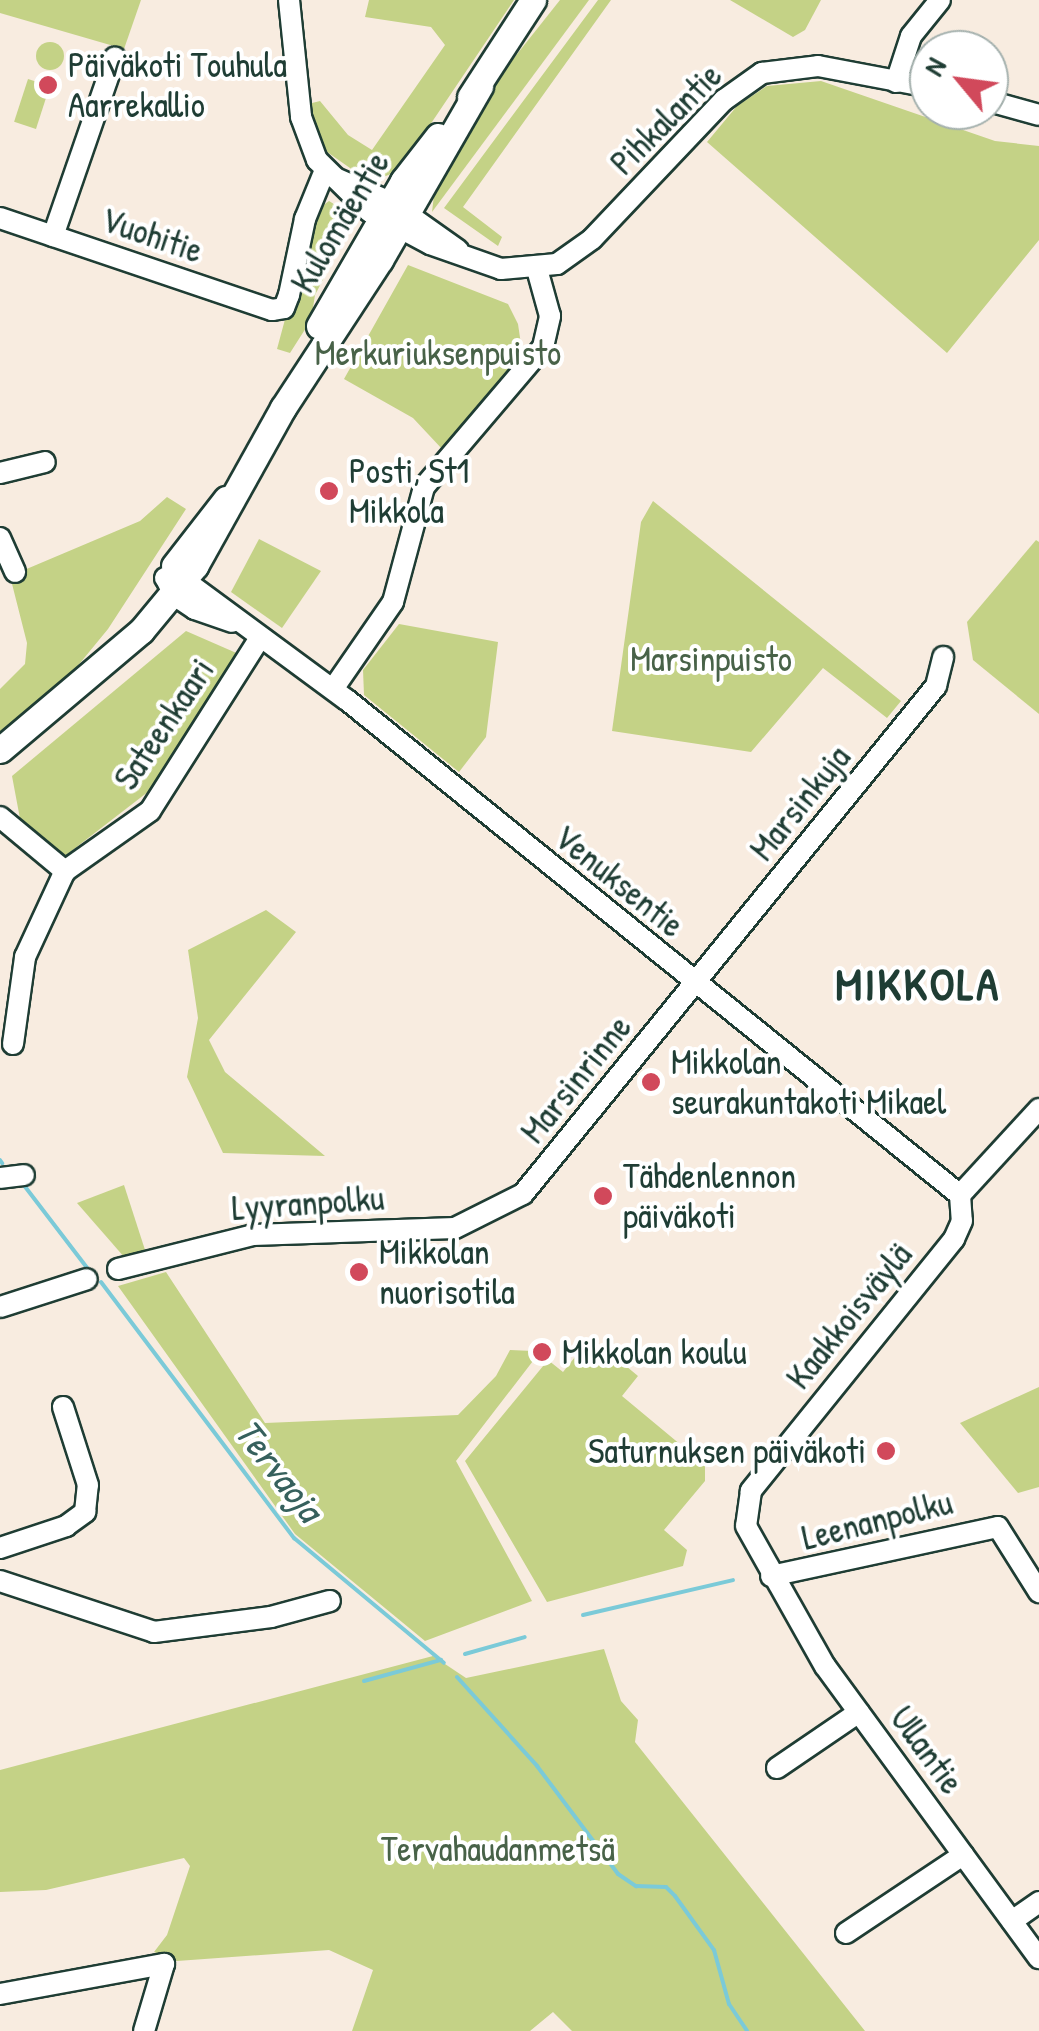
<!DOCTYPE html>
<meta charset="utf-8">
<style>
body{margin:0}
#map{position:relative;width:1039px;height:2031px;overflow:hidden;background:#f8ece0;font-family:"Patrick Hand",sans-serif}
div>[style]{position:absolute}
.green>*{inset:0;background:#c4d286;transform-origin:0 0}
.round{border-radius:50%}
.stream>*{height:4px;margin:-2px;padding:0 2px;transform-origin:2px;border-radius:2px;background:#7bcad8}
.roads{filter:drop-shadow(2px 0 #1f3d34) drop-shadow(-2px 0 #1f3d34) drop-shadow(0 2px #1f3d34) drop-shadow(0 -2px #1f3d34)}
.minor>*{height:20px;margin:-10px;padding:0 10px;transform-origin:10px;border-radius:10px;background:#fff}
.major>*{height:25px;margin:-12.5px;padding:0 12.5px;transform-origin:12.5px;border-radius:12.5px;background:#fff}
.dots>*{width:28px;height:28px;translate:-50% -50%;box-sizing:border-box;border:5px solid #fff;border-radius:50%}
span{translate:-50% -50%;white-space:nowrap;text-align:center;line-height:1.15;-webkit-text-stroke:8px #fff;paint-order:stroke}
.poi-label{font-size:35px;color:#1f3d34}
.left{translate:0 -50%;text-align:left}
.right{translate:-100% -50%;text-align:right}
.street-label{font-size:35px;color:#1f3d34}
.park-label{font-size:35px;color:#486248}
.water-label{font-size:38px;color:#36605d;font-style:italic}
.district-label{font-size:45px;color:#1f3d34;font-weight:700;letter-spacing:2.5px}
.north{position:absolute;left:909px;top:30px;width:100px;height:100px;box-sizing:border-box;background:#fff;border:2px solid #a5b1ae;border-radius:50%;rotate:299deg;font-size:28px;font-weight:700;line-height:40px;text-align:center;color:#1f3d34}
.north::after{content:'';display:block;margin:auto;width:35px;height:45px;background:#d1495b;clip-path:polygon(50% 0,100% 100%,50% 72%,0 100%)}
</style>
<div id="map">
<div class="green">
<i style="clip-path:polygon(0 0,141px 0,124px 49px,0 13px)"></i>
<i style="clip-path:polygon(369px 0,514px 0,399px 171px,370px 182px,320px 147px,308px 104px,320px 101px,348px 135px,372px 150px,445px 45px,431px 27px,365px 17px)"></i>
<i style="clip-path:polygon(560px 0,589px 0,432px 212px,436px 178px,494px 83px)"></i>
<i style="clip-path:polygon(598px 0,611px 0,463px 207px,502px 237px,498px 246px,444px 208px)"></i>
<i style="clip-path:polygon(730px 0,821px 0,805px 30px,793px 37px)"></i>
<i class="round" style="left:36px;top:42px;width:28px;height:28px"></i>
<i style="left:28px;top:79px;width:23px;height:45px;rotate:18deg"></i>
<i style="clip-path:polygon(821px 81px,995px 141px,1039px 146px,1039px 240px,947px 353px,707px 142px,737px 106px,767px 86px)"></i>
<i style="clip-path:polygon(329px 201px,345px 211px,351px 226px,315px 295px,311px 320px,290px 353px,277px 349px,314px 212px)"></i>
<i style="clip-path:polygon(408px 265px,508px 304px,518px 324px,523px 358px,443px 450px,413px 418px,344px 379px)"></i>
<i style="clip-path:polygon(167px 497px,186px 509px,108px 629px,71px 674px,0 732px,0 689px,25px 664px,27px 643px,10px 576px,140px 521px)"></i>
<i style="clip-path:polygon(653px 501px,901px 701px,887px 718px,823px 668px,751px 752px,612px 731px,641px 522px)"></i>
<i style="clip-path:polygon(259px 539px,321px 571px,282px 628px,231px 592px)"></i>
<i style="clip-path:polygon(1036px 540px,1039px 542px,1039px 714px,973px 660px,967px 622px)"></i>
<i style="clip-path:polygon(399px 624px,498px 642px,486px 737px,459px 772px,364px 695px,363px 670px)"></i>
<i style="clip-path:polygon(186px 631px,241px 655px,153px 788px,61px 859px,21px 824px,12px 776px)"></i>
<i style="clip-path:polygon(266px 910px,296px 932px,209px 1040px,225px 1072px,325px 1156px,223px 1153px,187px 1077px,198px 1018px,188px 950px)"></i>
<i style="clip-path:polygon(124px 1185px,146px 1253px,125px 1258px,77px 1203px)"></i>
<i style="clip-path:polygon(166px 1272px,265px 1423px,458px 1415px,496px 1376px,510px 1350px,533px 1351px,536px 1357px,456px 1461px,532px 1601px,425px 1641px,295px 1534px,118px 1286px)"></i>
<i style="clip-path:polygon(591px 1337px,638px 1376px,622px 1396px,705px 1465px,705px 1481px,664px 1530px,687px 1550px,683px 1566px,547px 1602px,465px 1461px,548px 1360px,563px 1372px)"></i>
<i style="clip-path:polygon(1039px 1387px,1039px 1487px,1018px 1493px,960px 1423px)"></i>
<i style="clip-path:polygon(604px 1649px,621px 1701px,638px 1720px,635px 1742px,865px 2031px,572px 2031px,553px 2012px,530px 2031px,352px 2031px,373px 1970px,329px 1950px,177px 1961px,154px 1952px,167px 1935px,190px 1866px,184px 1858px,46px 1890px,0 1892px,0 1770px,433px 1656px,466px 1678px)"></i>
</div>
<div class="stream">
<i style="left:0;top:1160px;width:4px;rotate:56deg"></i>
<i style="left:23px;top:1184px;width:107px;rotate:52.6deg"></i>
<i style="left:101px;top:1282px;width:321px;rotate:53deg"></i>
<i style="left:294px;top:1538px;width:195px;rotate:39.8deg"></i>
<i style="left:583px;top:1615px;width:154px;rotate:-13.1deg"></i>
<i style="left:465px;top:1654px;width:62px;rotate:-15.8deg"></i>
<i style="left:457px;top:1677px;width:120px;rotate:48deg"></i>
<i style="left:537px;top:1766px;width:135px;rotate:53.1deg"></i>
<i style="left:618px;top:1874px;width:22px;rotate:34deg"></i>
<i style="left:636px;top:1886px;width:30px;rotate:2deg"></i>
<i style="left:666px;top:1887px;width:13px;rotate:45deg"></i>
<i style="left:675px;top:1896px;width:67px;rotate:54.2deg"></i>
<i style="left:714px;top:1950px;width:56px;rotate:74.5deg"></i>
<i style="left:729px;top:2004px;width:32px;rotate:56deg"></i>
<i style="left:364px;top:1681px;width:80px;rotate:-15.3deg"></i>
</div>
<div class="roads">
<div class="minor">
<i style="left:289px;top:0;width:118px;rotate:84.1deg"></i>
<i style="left:301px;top:117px;width:46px;rotate:69.6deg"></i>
<i style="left:317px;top:160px;width:74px;rotate:44.5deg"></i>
<i style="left:370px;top:212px;width:68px;rotate:28.1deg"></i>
<i style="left:430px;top:244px;width:75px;rotate:19.4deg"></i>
<i style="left:501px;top:269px;width:56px;rotate:-5.1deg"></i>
<i style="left:557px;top:264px;width:43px;rotate:-35.5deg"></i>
<i style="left:592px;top:239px;width:192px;rotate:-46.5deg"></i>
<i style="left:724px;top:100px;width:47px;rotate:-35.4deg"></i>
<i style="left:762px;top:73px;width:56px;rotate:-7.1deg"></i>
<i style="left:818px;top:66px;width:113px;rotate:10.7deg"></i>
<i style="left:896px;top:82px;width:48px;rotate:-71.9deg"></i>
<i style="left:911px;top:36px;width:46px;rotate:-51.1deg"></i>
<i style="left:989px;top:101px;width:52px;rotate:15.6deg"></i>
<i style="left:335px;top:178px;width:60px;rotate:23.6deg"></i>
<i style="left:390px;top:202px;width:83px;rotate:35.2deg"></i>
<i style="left:0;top:218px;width:287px;rotate:18.7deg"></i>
<i style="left:272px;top:310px;width:12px;rotate:-9deg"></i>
<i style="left:284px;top:308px;width:14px;rotate:-69deg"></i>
<i style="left:289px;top:295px;width:78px;rotate:-78.1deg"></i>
<i style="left:305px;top:219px;width:53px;rotate:-67.8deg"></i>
<i style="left:53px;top:236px;width:189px;rotate:-70.9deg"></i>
<i style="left:0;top:473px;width:46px;rotate:-13.7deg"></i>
<i style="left:0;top:538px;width:37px;rotate:66deg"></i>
<i style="left:165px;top:578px;width:19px;rotate:6deg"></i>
<i style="left:184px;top:580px;width:202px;rotate:36.4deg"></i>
<i style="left:347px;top:700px;width:788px;rotate:38.92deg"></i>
<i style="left:167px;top:581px;width:16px;rotate:63deg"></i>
<i style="left:174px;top:595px;width:25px;rotate:34deg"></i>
<i style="left:195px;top:609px;width:39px;rotate:19deg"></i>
<i style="left:333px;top:689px;width:106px;rotate:-55.4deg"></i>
<i style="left:393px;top:602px;width:119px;rotate:-74.9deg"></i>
<i style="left:424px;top:487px;width:184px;rotate:-49.6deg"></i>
<i style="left:543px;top:347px;width:32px;rotate:-77deg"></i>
<i style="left:550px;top:316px;width:49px;rotate:-105.5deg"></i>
<i style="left:0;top:817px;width:85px;rotate:39.7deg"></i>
<i style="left:13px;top:1044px;width:88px;rotate:-82.1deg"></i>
<i style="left:25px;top:957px;width:95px;rotate:-65.1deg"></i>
<i style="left:65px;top:871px;width:104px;rotate:-35.2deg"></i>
<i style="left:150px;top:811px;width:204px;rotate:-57.6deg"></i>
<i style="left:0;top:1178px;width:24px;rotate:-7deg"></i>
<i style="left:960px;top:1195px;width:26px;rotate:86deg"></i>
<i style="left:962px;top:1221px;width:20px;rotate:114deg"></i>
<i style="left:954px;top:1239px;width:324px;rotate:128.9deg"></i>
<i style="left:751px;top:1491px;width:35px;rotate:98deg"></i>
<i style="left:746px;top:1526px;width:161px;rotate:60.6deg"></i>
<i style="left:825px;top:1666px;width:362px;rotate:53.8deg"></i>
<i style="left:960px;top:1195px;width:117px;rotate:-47.4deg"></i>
<i style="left:118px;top:1269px;width:139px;rotate:-14.1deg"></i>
<i style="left:253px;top:1235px;width:202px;rotate:-2deg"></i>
<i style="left:455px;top:1228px;width:76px;rotate:-26.6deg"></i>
<i style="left:523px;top:1194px;width:655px;rotate:-50.89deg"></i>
<i style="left:936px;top:686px;width:30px;rotate:-76deg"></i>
<i style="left:0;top:1307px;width:91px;rotate:-17.8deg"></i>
<i style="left:0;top:1548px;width:70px;rotate:-18.4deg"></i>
<i style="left:66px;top:1526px;width:24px;rotate:-36deg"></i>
<i style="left:85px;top:1512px;width:27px;rotate:-84deg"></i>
<i style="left:88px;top:1485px;width:82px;rotate:-107.8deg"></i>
<i style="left:771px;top:1576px;width:232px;rotate:-12.2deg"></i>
<i style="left:998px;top:1527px;width:77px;rotate:57.8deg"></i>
<i style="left:0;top:1581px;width:162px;rotate:18.3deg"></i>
<i style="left:154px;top:1632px;width:118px;rotate:-7.3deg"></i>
<i style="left:271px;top:1617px;width:61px;rotate:-15.2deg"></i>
<i style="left:777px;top:1768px;width:99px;rotate:-34.3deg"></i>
<i style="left:1012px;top:1921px;width:33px;rotate:-35deg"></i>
<i style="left:846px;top:1933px;width:141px;rotate:-33.7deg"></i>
<i style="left:0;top:1994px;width:167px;rotate:-10.4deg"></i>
<i style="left:164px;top:1964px;width:70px;rotate:106.6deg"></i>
</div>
<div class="major">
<i style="left:470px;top:97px;width:116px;rotate:-57deg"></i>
<i style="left:319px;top:326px;width:168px;rotate:-59.9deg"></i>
<i style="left:403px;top:181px;width:57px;rotate:-52.1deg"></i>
<i style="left:174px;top:566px;width:85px;rotate:-52.2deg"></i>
<i style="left:0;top:750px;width:185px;rotate:-40.2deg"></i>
<i style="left:141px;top:631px;width:85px;rotate:-50.3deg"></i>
<i style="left:195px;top:566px;width:181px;rotate:-60.9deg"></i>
<i style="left:283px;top:408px;width:177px;rotate:-56.8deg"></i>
<i style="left:380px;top:260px;width:201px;rotate:-60.1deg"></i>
</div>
</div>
<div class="dots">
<i style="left:48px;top:85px;background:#d1495b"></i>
<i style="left:329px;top:491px;background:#d1495b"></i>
<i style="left:651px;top:1082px;background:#d1495b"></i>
<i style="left:603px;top:1196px;background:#d1495b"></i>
<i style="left:359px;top:1272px;background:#d1495b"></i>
<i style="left:542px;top:1352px;background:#d1495b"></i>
<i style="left:886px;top:1451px;background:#d1495b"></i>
</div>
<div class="poi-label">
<span class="left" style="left:68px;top:85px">Päiväkoti Touhula<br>Aarrekallio</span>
<span class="left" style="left:349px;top:491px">Posti, St1<br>Mikkola</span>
<span class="left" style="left:671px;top:1082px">Mikkolan<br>seurakuntakoti Mikael</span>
<span class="left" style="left:623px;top:1196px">Tähdenlennon<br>päiväkoti</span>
<span class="left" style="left:379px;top:1272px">Mikkolan<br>nuorisotila</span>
<span class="left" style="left:562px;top:1352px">Mikkolan koulu</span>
<span class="right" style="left:866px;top:1451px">Saturnuksen päiväkoti</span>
</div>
<div class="street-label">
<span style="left:666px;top:119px;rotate:-45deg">Pihkalantie</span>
<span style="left:340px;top:222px;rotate:-59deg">Kulomäentie</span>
<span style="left:152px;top:235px;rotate:19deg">Vuohitie</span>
<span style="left:164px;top:724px;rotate:-56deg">Sateenkaari</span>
<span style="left:800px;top:803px;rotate:-51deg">Marsinkuja</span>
<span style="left:619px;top:881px;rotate:39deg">Venuksentie</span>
<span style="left:576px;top:1079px;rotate:-51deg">Marsinrinne</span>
<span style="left:308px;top:1203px;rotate:-4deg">Lyyranpolku</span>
<span style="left:849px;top:1316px;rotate:-51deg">Kaakkoisväylä</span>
<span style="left:877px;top:1520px;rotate:-14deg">Leenanpolku</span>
<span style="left:927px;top:1750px;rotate:54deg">Ullantie</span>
</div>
<div class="park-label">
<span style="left:438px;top:353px">Merkuriuksenpuisto</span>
<span style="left:711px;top:659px">Marsinpuisto</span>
<span style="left:498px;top:1849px">Tervahaudanmetsä</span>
</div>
<div class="water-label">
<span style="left:279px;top:1470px;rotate:52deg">Tervaoja</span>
</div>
<div class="district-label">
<span style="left:918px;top:984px">MIKKOLA</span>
</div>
<div class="north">N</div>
</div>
